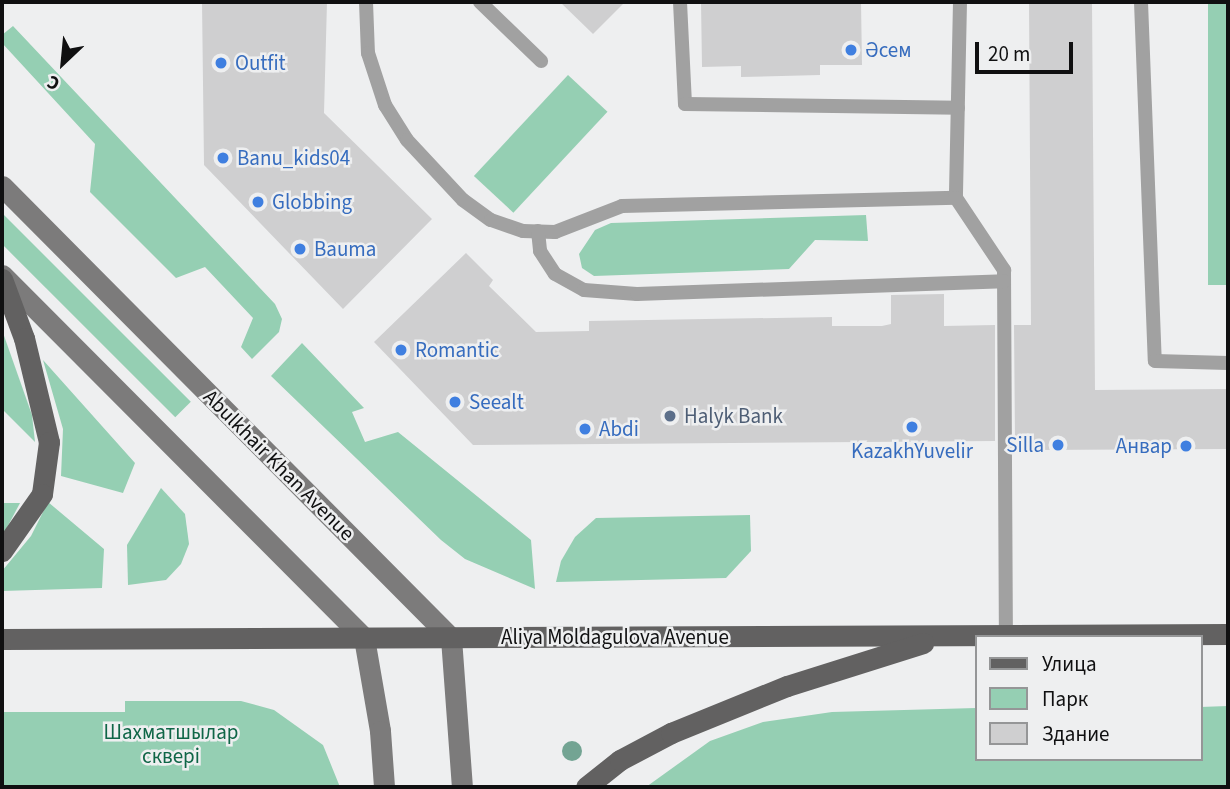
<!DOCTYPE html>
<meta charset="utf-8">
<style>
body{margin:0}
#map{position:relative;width:1230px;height:789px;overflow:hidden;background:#eeeff0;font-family:"Source Sans 3",sans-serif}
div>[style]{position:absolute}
.green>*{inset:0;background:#95cfb3;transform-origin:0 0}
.building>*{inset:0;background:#cfcfd0}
.lane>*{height:14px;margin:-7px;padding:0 7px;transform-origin:7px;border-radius:7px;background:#a1a1a1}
.secondary>*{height:21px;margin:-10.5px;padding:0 10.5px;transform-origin:10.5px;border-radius:10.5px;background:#7c7b7b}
.primary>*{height:21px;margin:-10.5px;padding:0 10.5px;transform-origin:10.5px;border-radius:10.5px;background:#626161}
.trees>*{width:20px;height:20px;margin:-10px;border-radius:50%;background:#73a493}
.dots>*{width:19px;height:19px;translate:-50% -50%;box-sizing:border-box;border:4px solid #eeeff0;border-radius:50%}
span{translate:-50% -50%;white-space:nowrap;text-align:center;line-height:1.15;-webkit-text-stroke:5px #eeeff0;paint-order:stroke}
.shop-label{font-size:21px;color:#366cbe}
.left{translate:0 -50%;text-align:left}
.right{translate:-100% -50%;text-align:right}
.service-label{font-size:21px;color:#4e5e75}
.street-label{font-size:21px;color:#101011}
.park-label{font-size:21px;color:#0f6647}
.frame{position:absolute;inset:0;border:4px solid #101011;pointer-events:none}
.legend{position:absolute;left:975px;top:635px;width:228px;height:126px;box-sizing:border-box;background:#eeeff0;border:2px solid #959697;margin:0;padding:9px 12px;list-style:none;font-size:21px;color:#101011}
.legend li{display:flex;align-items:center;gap:14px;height:35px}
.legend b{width:35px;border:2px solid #959697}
.north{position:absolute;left:28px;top:28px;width:70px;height:70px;-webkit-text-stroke:5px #eeeff0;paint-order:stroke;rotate:206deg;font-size:19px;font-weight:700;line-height:28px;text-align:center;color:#101011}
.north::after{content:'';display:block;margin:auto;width:24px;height:32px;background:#101011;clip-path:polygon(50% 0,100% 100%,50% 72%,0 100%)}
.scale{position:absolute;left:975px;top:42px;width:98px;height:32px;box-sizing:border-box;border:4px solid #101011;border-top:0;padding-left:9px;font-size:21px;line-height:24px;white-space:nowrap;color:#101011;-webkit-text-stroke:5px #eeeff0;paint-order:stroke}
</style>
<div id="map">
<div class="green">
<i style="left:1208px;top:2px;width:20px;height:283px"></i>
<i style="clip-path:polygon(13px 26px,275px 304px,282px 319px,279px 332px,252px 359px,241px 347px,253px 318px,205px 267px,176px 278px,90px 192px,95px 144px,2px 43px,2px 35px)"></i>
<i style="left:568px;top:75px;width:54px;height:138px;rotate:43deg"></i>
<i style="left:2px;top:213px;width:267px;height:22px;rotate:45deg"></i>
<i style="clip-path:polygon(866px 215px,868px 241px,815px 240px,789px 269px,594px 276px,582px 268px,579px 254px,595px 230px,611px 223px)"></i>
<i style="clip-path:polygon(2px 330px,32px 415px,35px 442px,2px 409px)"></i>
<i style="clip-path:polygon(302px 343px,364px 408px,352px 412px,365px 442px,398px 432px,531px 540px,535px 589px,465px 559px,441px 540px,271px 376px)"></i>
<i style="clip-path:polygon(43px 360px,135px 463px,123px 493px,61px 476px,63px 429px)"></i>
<i style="clip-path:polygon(161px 488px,185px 514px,189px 544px,181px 564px,166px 580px,128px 585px,127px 545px)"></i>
<i style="clip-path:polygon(48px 502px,104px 549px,102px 588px,2px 591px,2px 571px,31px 536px)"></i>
<i style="clip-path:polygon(2px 503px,20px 503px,2px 537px)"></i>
<i style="clip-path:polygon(750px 515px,751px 551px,726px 578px,556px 582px,561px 561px,575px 537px,596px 518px)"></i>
<i style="clip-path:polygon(125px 701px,241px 701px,274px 710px,323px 745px,340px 787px,2px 787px,2px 712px,125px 712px)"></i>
<i style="clip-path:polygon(1228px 706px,1228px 787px,646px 787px,710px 741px,763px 722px,832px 712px,976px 708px,976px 759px,1200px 759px,1200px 707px)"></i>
</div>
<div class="building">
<i style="clip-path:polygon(202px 2px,327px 2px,324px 113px,432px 219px,343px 309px,204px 165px)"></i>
<i style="clip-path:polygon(560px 2px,625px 2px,593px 34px)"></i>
<i style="clip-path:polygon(701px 2px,861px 2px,862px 65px,820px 65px,820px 75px,741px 77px,741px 66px,702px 67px)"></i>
<i style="clip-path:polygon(1029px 2px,1092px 2px,1095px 390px,1228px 389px,1228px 449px,1033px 450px,1033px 441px,1015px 441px,1014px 325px,1031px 325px)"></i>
<i style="clip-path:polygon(466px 253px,493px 280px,489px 286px,536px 332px,589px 331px,589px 321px,832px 317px,832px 326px,882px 326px,891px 324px,891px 295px,944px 294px,944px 326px,995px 325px,995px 441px,473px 445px,374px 342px)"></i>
</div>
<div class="lane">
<i style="left:366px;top:2px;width:51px;rotate:87.8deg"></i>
<i style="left:368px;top:53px;width:55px;rotate:71.9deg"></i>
<i style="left:385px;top:105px;width:41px;rotate:57.8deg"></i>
<i style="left:407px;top:140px;width:82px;rotate:47deg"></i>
<i style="left:463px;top:200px;width:34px;rotate:36deg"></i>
<i style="left:491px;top:220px;width:34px;rotate:19deg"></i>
<i style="left:523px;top:231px;width:32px;rotate:2deg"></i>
<i style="left:555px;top:232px;width:72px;rotate:-21.2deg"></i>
<i style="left:622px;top:206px;width:334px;rotate:-1.4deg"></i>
<i style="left:480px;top:2px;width:85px;rotate:44deg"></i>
<i style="left:680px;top:2px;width:102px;rotate:87.2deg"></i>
<i style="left:685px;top:104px;width:273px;rotate:0.8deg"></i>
<i style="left:960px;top:2px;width:196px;rotate:91.2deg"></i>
<i style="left:956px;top:198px;width:87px;rotate:56.3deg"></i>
<i style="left:1004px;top:270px;width:365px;rotate:89.7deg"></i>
<i style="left:1141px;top:2px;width:359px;rotate:87.8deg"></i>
<i style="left:1155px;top:361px;width:73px;rotate:1.6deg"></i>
<i style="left:538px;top:231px;width:20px;rotate:84deg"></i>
<i style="left:540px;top:251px;width:27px;rotate:57deg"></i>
<i style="left:555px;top:274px;width:33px;rotate:29deg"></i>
<i style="left:584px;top:290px;width:53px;rotate:4.3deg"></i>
<i style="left:637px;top:294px;width:367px;rotate:-2deg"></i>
</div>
<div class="secondary">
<i style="left:2px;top:186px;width:637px;rotate:45.19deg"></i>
<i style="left:451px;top:638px;width:149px;rotate:85.8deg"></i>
<i style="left:2px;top:275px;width:513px;rotate:45.08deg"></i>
<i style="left:364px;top:638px;width:94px;rotate:80.2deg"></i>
<i style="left:380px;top:731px;width:56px;rotate:85.9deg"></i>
</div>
<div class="primary">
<i style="left:2px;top:279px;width:63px;rotate:69.6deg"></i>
<i style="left:24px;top:338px;width:107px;rotate:76.5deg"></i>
<i style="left:49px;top:442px;width:52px;rotate:97.7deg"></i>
<i style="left:42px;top:494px;width:70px;rotate:125.1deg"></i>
<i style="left:2px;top:639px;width:1226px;rotate:-0.23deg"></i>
<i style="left:586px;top:787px;width:43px;rotate:-38.5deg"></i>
<i style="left:620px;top:760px;width:58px;rotate:-27.9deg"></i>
<i style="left:671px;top:733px;width:125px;rotate:-22.1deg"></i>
<i style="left:787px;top:686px;width:143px;rotate:-17.5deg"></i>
</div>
<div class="trees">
<i style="left:572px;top:751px"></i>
</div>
<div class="dots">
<i style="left:851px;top:50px;background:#3f7fe0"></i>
<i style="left:221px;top:63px;background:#3f7fe0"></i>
<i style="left:223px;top:158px;background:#3f7fe0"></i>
<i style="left:258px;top:202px;background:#3f7fe0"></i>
<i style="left:300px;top:249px;background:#3f7fe0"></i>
<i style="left:401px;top:350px;background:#3f7fe0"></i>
<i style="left:455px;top:402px;background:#3f7fe0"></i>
<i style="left:670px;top:416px;background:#5c6f8a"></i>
<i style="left:912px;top:427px;background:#3f7fe0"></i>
<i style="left:585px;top:429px;background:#3f7fe0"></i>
<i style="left:1058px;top:445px;background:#3f7fe0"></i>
<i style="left:1186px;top:446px;background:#3f7fe0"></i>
</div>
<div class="shop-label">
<span class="left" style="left:865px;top:50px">Әсем</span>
<span class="left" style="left:235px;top:63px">Outfit</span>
<span class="left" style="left:237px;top:158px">Banu_kids04</span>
<span class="left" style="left:272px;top:202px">Globbing</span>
<span class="left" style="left:314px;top:249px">Bauma</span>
<span class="left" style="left:415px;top:350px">Romantic</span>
<span class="left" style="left:469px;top:402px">Seealt</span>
<span class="left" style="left:599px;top:429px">Abdi</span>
<span class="right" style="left:1044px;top:445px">Silla</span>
<span class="right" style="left:1172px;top:446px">Анвар</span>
<span style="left:912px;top:451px">KazakhYuvelir</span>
</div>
<div class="service-label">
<span class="left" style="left:684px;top:416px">Halyk Bank</span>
</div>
<div class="street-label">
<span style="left:279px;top:465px;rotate:45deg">Abulkhair Khan Avenue</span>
<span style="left:615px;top:637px">Aliya Moldagulova Avenue</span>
</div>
<div class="park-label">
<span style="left:171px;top:744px">Шахматшылар<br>сквері</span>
</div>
<div class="frame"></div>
<ul class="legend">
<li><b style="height:9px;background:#626161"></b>Улица</li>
<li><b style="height:19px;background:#95cfb3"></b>Парк</li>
<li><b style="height:19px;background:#cfcfd0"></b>Здание</li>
</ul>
<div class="north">С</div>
<div class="scale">20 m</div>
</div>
